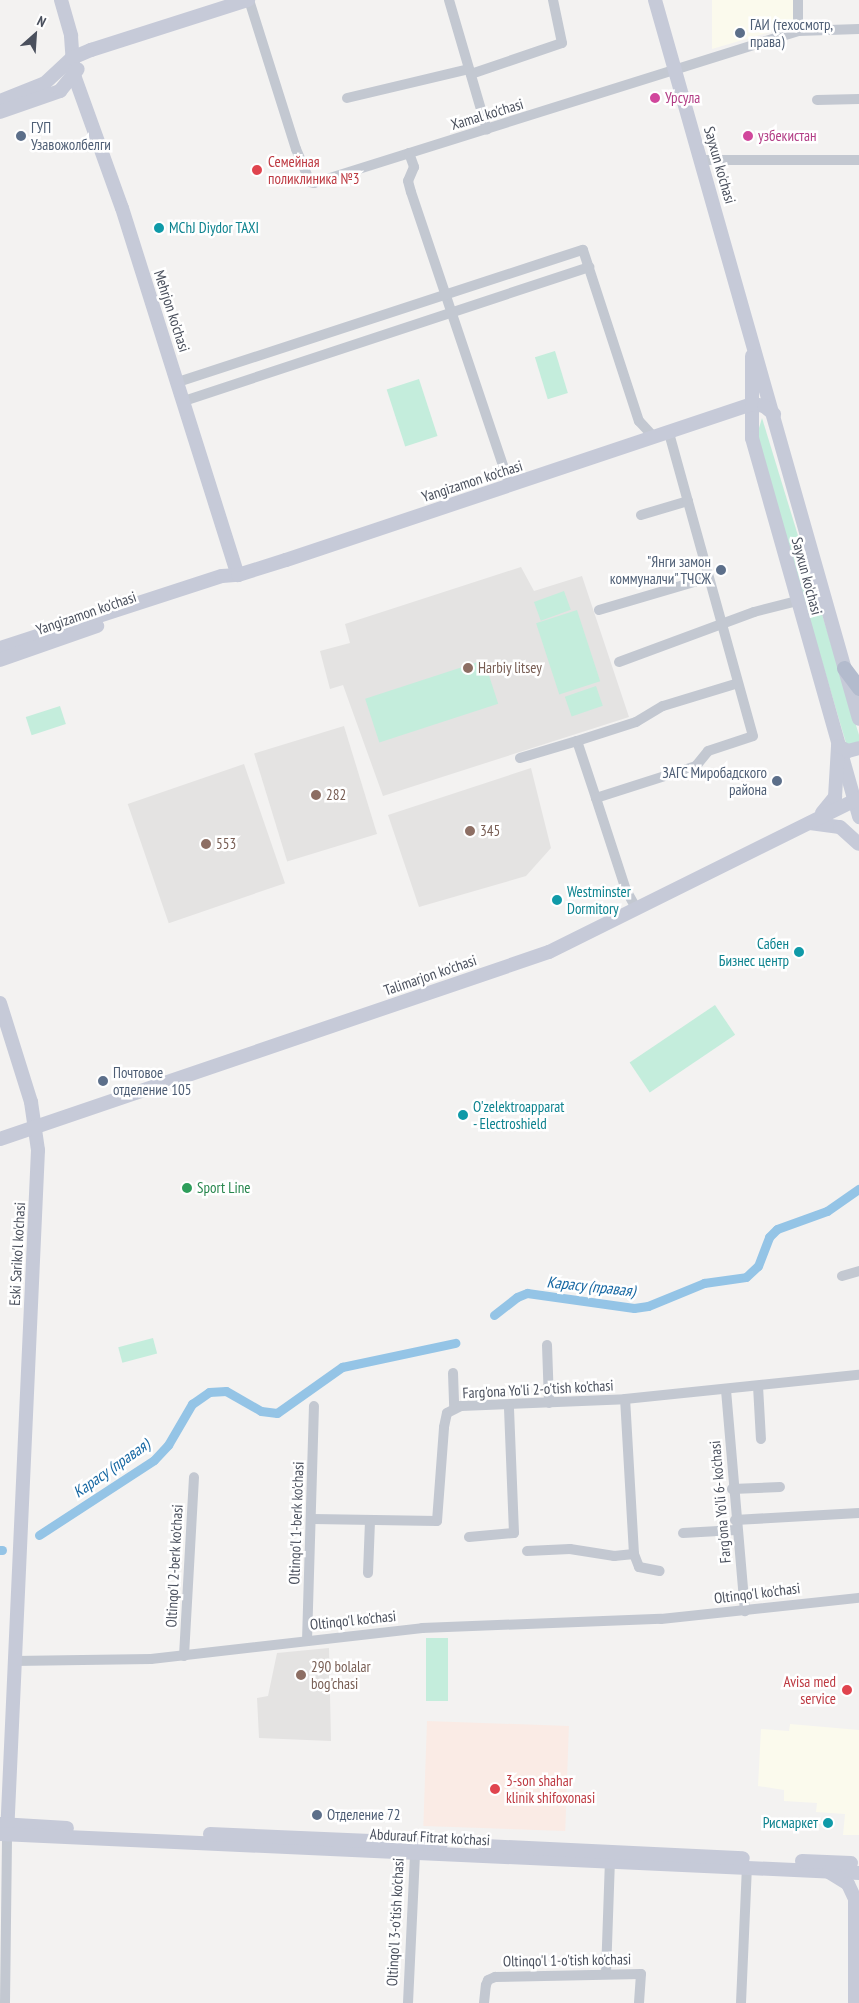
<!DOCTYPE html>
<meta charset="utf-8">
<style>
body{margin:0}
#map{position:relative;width:859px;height:2003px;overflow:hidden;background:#f3f2f1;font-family:"PT Sans Narrow",sans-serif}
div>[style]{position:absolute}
.commercial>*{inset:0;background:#fbfaed}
.education>*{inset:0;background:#e4e3e2;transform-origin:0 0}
.medical>*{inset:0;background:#faebe5;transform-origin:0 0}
.green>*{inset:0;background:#c4eddc;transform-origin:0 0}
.canal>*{height:9px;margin:-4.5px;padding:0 4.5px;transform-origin:4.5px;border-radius:4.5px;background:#94c4e6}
.street>*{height:10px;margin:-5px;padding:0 5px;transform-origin:5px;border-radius:5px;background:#c3c8d1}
.secondary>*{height:14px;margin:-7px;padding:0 7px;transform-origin:7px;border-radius:7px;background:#c6cad8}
.primary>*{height:15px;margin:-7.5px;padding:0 7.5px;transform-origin:7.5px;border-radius:7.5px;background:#b3bbcd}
.dots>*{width:14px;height:14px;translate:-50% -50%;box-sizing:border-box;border:2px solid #fff;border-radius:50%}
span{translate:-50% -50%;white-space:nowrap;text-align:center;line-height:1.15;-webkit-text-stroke:5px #fff;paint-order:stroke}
.service-label{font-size:15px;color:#4e5e75}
.left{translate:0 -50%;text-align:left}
.right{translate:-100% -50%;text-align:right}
.hotel-label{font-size:15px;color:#b23c85}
.street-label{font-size:15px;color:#4a505d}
.health-label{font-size:15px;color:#be3a42}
.culture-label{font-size:15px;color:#0d838f}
.education-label{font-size:15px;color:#785e54}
.leisure-label{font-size:15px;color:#27864d}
.water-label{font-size:16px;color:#1768a3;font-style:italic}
.north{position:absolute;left:10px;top:10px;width:50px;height:50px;-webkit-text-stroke:4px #fff;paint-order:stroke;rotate:26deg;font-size:14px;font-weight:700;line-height:20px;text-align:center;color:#4a505d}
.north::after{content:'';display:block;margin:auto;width:18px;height:22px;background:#4a505d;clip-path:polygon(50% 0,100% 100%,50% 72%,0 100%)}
</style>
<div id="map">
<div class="commercial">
<i style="clip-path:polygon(712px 0,794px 0,794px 25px,712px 49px)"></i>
<i style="clip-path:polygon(790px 1724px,859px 1730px,859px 1835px,843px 1835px,845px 1814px,816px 1812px,817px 1803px,784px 1801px,784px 1790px,758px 1786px,761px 1729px,789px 1731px)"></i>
</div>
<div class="education">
<i style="clip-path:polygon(521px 567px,534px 591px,582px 576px,629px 717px,383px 796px,343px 685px,330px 689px,320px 651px,350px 643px,345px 624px)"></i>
<i style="left:344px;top:726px;width:113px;height:94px;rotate:73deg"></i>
<i style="left:244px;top:764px;width:126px;height:123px;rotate:71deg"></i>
<i style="clip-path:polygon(531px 768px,551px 848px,526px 876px,419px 907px,388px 815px)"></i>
<i style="clip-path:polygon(329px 1648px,331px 1741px,259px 1738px,257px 1698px,268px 1696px,277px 1653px)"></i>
</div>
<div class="medical">
<i style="left:427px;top:1721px;width:142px;height:105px;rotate:2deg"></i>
</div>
<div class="green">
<i style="left:555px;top:351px;width:44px;height:21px;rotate:73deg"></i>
<i style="left:419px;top:379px;width:60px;height:34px;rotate:72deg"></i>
<i style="clip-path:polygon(762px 418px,859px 735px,859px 742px,854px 746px,846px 743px,756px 438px)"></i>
<i style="left:564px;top:591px;width:20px;height:32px;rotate:70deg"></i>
<i style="left:577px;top:610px;width:75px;height:43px;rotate:72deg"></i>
<i style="left:484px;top:660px;width:46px;height:125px;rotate:72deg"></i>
<i style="left:596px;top:686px;width:21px;height:33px;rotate:71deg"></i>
<i style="left:60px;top:706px;width:19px;height:36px;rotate:72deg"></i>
<i style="left:715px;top:1005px;width:36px;height:103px;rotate:56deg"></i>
<i style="left:153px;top:1338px;width:16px;height:36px;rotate:75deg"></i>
<i style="left:426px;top:1638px;width:22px;height:63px"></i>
</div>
<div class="canal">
<i style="left:494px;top:1315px;width:29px;rotate:-38deg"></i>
<i style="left:517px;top:1297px;width:11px;rotate:-22deg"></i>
<i style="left:527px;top:1293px;width:108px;rotate:8deg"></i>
<i style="left:634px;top:1308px;width:14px;rotate:-8deg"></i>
<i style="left:648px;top:1306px;width:61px;rotate:-22.3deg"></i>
<i style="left:704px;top:1283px;width:42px;rotate:-8.1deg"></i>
<i style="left:746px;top:1277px;width:16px;rotate:-43deg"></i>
<i style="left:758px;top:1266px;width:31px;rotate:-69deg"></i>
<i style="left:769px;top:1237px;width:11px;rotate:-45deg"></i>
<i style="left:777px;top:1229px;width:53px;rotate:-19.8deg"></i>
<i style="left:827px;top:1211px;width:39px;rotate:-35deg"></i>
<i style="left:39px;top:1535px;width:137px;rotate:-33.1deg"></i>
<i style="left:154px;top:1460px;width:21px;rotate:-47deg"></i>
<i style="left:168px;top:1445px;width:48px;rotate:-59.7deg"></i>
<i style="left:192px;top:1404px;width:21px;rotate:-35deg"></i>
<i style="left:209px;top:1392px;width:17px;rotate:-3deg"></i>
<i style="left:226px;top:1391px;width:40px;rotate:29.7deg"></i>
<i style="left:261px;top:1411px;width:16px;rotate:7deg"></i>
<i style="left:277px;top:1413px;width:80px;rotate:-35.3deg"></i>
<i style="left:342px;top:1367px;width:116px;rotate:-12deg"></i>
<i style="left:0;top:1550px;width:2px"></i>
</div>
<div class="street">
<i style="left:249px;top:0;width:156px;rotate:72.5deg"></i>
<i style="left:296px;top:149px;width:36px;rotate:67deg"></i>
<i style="left:310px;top:182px;width:4px;rotate:14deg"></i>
<i style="left:314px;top:183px;width:507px;rotate:-17.43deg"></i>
<i style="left:798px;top:31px;width:61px;rotate:-1.9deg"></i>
<i style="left:449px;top:0;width:135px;rotate:73.7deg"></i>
<i style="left:798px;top:0;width:31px;rotate:90deg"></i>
<i style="left:471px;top:74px;width:96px;rotate:-18.8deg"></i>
<i style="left:562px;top:43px;width:44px;rotate:-101.8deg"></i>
<i style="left:347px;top:98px;width:125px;rotate:-13.4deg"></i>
<i style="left:817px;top:100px;width:42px;rotate:-1.4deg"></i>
<i style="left:409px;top:153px;width:15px;rotate:70deg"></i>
<i style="left:414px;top:167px;width:15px;rotate:113deg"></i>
<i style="left:408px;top:181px;width:11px;rotate:75deg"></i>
<i style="left:411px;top:192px;width:310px;rotate:71.4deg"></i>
<i style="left:702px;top:160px;width:157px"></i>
<i style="left:178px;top:382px;width:426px;rotate:-18.1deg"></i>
<i style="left:583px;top:250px;width:180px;rotate:71.9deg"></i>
<i style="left:639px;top:421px;width:23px;rotate:47deg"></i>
<i style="left:184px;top:401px;width:427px;rotate:-18.3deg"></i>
<i style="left:641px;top:515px;width:49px;rotate:-16.6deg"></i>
<i style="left:599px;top:610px;width:114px;rotate:-16.4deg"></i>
<i style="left:619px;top:662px;width:144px;rotate:-20.3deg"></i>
<i style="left:754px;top:612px;width:44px;rotate:-14.3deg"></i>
<i style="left:520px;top:758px;width:59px;rotate:-16.6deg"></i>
<i style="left:596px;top:798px;width:60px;rotate:-108.4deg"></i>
<i style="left:577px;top:741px;width:62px;rotate:-17.9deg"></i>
<i style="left:636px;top:722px;width:31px;rotate:-31deg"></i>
<i style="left:663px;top:706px;width:78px;rotate:-17deg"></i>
<i style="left:636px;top:908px;width:21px;rotate:-119deg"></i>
<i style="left:626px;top:890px;width:97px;rotate:-108.1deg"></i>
<i style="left:596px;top:798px;width:105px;rotate:-17.7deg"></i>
<i style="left:696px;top:766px;width:19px;rotate:-51deg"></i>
<i style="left:708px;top:751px;width:47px;rotate:-18.4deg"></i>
<i style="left:753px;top:736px;width:314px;rotate:-105.5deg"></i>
<i style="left:842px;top:1276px;width:18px;rotate:-16deg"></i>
<i style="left:547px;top:1345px;width:58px;rotate:88deg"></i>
<i style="left:453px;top:1373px;width:35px;rotate:88deg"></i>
<i style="left:758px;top:1386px;width:53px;rotate:86.8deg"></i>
<i style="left:726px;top:1390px;width:222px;rotate:85.1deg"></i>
<i style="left:732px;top:1489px;width:48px;rotate:-2.4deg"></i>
<i style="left:313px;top:1519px;width:124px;rotate:0.9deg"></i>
<i style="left:437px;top:1521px;width:94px;rotate:-85.7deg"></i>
<i style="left:444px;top:1427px;width:14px;rotate:-78deg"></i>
<i style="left:447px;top:1413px;width:16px;rotate:-27deg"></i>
<i style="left:461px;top:1406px;width:164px;rotate:-2.4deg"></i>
<i style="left:625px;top:1399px;width:235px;rotate:-5.9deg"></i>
<i style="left:735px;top:1520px;width:124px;rotate:-3.2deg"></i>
<i style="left:683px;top:1533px;width:53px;rotate:-3.2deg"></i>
<i style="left:469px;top:1537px;width:45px;rotate:-5.1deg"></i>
<i style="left:514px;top:1533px;width:127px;rotate:-92.3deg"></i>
<i style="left:527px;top:1551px;width:43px;rotate:-2.7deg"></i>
<i style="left:570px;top:1549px;width:45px;rotate:9deg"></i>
<i style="left:614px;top:1556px;width:20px;rotate:-6deg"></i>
<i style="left:634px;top:1554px;width:155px;rotate:-93.3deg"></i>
<i style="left:634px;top:1554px;width:14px;rotate:69deg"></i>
<i style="left:639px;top:1567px;width:21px;rotate:11deg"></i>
<i style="left:368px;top:1573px;width:52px;rotate:-87.8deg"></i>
<i style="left:307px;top:1641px;width:235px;rotate:-88.3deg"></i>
<i style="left:184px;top:1656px;width:179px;rotate:-86.8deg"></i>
<i style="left:14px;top:1661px;width:137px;rotate:-0.8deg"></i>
<i style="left:151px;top:1659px;width:273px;rotate:-6.5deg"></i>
<i style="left:422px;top:1628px;width:239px;rotate:-2.2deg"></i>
<i style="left:661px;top:1619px;width:199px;rotate:-6.1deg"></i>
<i style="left:606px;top:1974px;width:113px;rotate:-88deg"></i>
<i style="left:5px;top:2003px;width:168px;rotate:-89.3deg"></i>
<i style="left:408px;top:2003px;width:150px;rotate:-87.3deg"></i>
<i style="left:484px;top:2003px;width:18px;rotate:-84deg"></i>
<i style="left:486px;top:1985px;width:5px;rotate:-68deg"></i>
<i style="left:488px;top:1980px;width:8px;rotate:-23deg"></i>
<i style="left:495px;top:1977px;width:146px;rotate:-1.2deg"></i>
<i style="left:641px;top:1974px;width:29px;rotate:94deg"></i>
<i style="left:741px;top:2003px;width:135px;rotate:-87.5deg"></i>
</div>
<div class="secondary">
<i style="left:61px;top:0;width:37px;rotate:74deg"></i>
<i style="left:71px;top:36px;width:39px;rotate:86deg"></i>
<i style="left:74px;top:75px;width:141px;rotate:70.2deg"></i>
<i style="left:122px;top:208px;width:385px;rotate:72.5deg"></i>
<i style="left:655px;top:0;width:747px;rotate:74.16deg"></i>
<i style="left:0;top:101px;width:48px;rotate:-21.8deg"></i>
<i style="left:45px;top:83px;width:37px;rotate:-43deg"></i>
<i style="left:72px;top:58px;width:21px;rotate:-23deg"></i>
<i style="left:91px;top:50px;width:165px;rotate:-17.7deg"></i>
<i style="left:0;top:112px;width:64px;rotate:-19.3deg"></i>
<i style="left:60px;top:91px;width:28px;rotate:-51deg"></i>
<i style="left:752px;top:356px;width:82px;rotate:90deg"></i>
<i style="left:752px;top:438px;width:394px;rotate:74.2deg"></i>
<i style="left:0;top:648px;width:233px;rotate:-18deg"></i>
<i style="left:222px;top:576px;width:16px;rotate:-4deg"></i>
<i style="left:238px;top:575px;width:50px;rotate:-17.4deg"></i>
<i style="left:286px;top:560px;width:491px;rotate:-18.5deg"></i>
<i style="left:752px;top:404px;width:12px;rotate:9deg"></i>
<i style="left:764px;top:406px;width:13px;rotate:39deg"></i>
<i style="left:0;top:660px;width:103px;rotate:-19.3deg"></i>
<i style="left:822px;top:813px;width:21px;rotate:-51deg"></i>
<i style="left:835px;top:797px;width:51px;rotate:-86.6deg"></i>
<i style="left:838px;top:746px;width:11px;rotate:27deg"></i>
<i style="left:848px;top:751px;width:11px;rotate:-15deg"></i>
<i style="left:810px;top:823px;width:30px;rotate:8deg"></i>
<i style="left:840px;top:827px;width:25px;rotate:42deg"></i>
<i style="left:0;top:1003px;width:104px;rotate:72.6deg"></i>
<i style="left:31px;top:1102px;width:49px;rotate:81.7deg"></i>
<i style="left:38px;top:1150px;width:685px;rotate:92.59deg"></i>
<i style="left:0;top:1139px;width:580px;rotate:-18.81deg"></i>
<i style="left:549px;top:952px;width:346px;rotate:-26.4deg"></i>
<i style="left:0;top:1824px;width:67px;rotate:3.4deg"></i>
<i style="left:0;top:1834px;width:860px;rotate:2.6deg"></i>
<i style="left:210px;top:1834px;width:231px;rotate:2.5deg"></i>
<i style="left:485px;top:1846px;width:258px;rotate:2.7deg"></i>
<i style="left:802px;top:1861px;width:49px;rotate:2.3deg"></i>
<i style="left:829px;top:1872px;width:22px;rotate:32deg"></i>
<i style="left:848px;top:1884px;width:17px;rotate:65deg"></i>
<i style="left:855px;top:1899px;width:104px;rotate:90deg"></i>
</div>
<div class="primary">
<i style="left:844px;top:668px;width:25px;rotate:53deg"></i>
</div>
<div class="dots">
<i style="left:740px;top:33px;background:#5c6f8a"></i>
<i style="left:655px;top:98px;background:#d1479c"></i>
<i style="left:21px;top:136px;background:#5c6f8a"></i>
<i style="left:748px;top:136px;background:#d1479c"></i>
<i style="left:257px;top:170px;background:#e0444e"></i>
<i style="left:159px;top:228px;background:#0f9aa8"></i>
<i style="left:721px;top:570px;background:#5c6f8a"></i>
<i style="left:468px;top:668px;background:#8d6e63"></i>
<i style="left:777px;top:781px;background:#5c6f8a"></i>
<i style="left:316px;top:795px;background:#8d6e63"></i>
<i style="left:470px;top:831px;background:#8d6e63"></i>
<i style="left:206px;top:844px;background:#8d6e63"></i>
<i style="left:557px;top:900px;background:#0f9aa8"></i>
<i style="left:799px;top:952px;background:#0f9aa8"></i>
<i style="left:103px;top:1081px;background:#5c6f8a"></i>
<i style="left:463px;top:1115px;background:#0f9aa8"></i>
<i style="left:187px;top:1188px;background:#2e9e5b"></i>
<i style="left:301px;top:1675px;background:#8d6e63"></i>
<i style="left:847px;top:1690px;background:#e0444e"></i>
<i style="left:495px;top:1789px;background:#e0444e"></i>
<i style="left:317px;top:1815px;background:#5c6f8a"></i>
<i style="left:828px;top:1823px;background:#0f9aa8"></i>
</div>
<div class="service-label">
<span class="left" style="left:750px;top:33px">ГАИ (техосмотр,<br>права)</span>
<span class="left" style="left:31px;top:136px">ГУП<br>Узавожолбелги</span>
<span class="right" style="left:711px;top:570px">"Янги замон<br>коммуналчи" ТЧСЖ</span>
<span class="right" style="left:767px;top:781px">ЗАГС Миробадского<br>района</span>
<span class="left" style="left:113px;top:1081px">Почтовое<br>отделение 105</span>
<span class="left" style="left:327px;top:1815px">Отделение 72</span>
</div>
<div class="hotel-label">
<span class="left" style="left:665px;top:98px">Урсула</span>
<span class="left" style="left:758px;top:136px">узбекистан</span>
</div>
<div class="street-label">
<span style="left:487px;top:114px;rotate:-17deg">Xamal ko'chasi</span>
<span style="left:720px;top:165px;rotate:74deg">Sayxun ko'chasi</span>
<span style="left:172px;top:311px;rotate:72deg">Mehrjon ko'chasi</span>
<span style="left:472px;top:481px;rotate:-18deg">Yangizamon ko'chasi</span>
<span style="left:807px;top:576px;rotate:75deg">Sayxun ko'chasi</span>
<span style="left:86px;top:613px;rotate:-19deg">Yangizamon ko'chasi</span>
<span style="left:430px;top:975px;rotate:-19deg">Talimarjon ko'chasi</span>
<span style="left:17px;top:1254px;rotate:-87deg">Eski Sariko'l ko'chasi</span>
<span style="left:538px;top:1389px;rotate:-3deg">Farg'ona Yo'li 2-o'tish ko'chasi</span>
<span style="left:720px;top:1502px;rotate:-95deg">Farg'ona Yo'li 6- ko'chasi</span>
<span style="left:296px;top:1523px;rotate:-88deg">Oltinqo'l 1-berk ko'chasi</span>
<span style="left:174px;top:1566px;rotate:-87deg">Oltinqo'l 2-berk ko'chasi</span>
<span style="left:757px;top:1593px;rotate:-7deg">Oltinqo'l ko'chasi</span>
<span style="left:353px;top:1620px;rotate:-6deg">Oltinqo'l ko'chasi</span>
<span style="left:430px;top:1837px;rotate:3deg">Abdurauf Fitrat ko'chasi</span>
<span style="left:395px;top:1922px;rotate:-87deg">Oltinqo'l 3-o'tish ko'chasi</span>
<span style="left:567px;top:1960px;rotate:-1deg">Oltinqo'l 1-o'tish ko'chasi</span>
</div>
<div class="health-label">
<span class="left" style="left:268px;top:170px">Семейная<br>поликлиника №3</span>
<span class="right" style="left:836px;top:1690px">Avisa med<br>service</span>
<span class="left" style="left:506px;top:1789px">3-son shahar<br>klinik shifoxonasi</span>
</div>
<div class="culture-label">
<span class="left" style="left:169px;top:228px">MChJ Diydor TAXI</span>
<span class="left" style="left:567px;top:900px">Westminster<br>Dormitory</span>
<span class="right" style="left:789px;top:952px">Сабен<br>Бизнес центр</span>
<span class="left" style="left:473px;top:1115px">O'zelektroapparat<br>- Electroshield</span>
<span class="right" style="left:818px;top:1823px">Рисмаркет</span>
</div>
<div class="education-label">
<span class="left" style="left:478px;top:668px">Harbiy litsey</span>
<span class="left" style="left:326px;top:795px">282</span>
<span class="left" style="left:480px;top:831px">345</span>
<span class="left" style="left:216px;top:844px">553</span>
<span class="left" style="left:311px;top:1675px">290 bolalar<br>bog'chasi</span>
</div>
<div class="leisure-label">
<span class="left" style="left:197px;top:1188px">Sport Line</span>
</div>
<div class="water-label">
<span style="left:591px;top:1286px;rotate:6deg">Карасу (правая)</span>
<span style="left:111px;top:1468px;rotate:-35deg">Карасу (правая)</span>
</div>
<div class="north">N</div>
</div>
